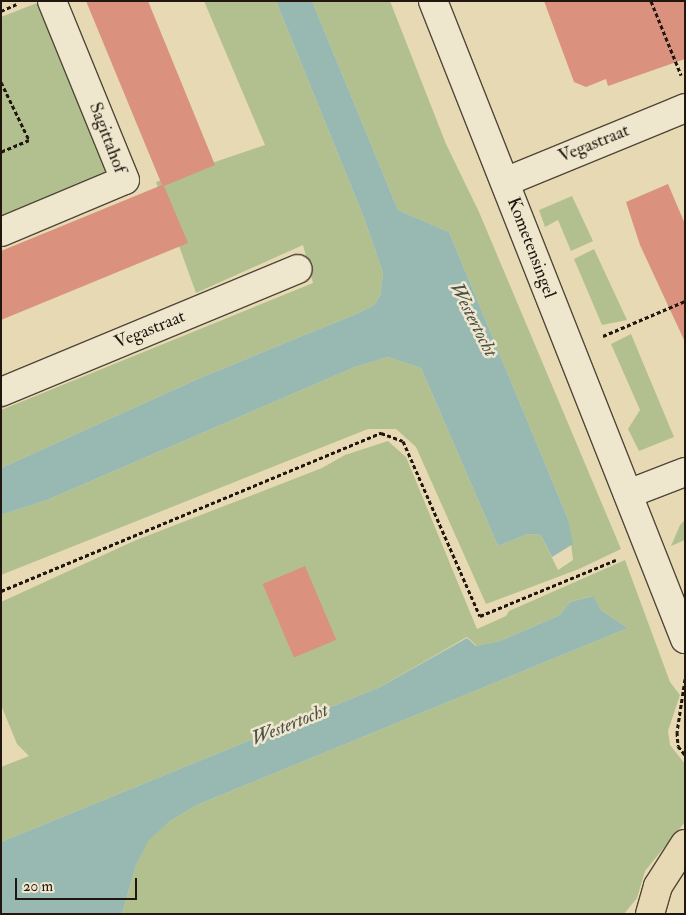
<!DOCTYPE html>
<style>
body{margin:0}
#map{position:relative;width:686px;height:915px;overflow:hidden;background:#e7d9b4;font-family:"IM FELL Double Pica",serif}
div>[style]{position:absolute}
.green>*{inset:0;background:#b2c090}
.water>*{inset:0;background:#97b9b2}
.building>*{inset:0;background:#da917d;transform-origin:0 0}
.path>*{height:3px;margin-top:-1.5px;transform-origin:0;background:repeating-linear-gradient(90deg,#21170e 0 4px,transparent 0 6.5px)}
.roads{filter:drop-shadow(1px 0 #524838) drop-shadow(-1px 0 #524838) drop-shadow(0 1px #524838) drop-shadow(0 -1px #524838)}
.minor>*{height:28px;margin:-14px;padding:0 14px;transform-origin:14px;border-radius:14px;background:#efe6ce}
.major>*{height:28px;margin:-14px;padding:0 14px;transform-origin:14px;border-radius:14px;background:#e7d9b4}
span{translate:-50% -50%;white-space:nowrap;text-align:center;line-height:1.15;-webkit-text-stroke:5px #efe6ce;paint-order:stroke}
.street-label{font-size:18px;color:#21170e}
.water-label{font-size:19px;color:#4a5047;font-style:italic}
.frame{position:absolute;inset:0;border:2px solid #21170e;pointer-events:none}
.scale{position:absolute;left:15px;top:878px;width:122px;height:22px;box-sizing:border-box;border:2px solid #21170e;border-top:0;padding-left:6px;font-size:15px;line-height:18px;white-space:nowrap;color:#21170e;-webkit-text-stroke:4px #efe6ce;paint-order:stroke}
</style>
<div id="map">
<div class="green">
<i style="clip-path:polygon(204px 1px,276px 1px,364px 218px,383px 273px,380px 296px,374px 305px,356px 314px,200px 378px,1px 468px,1px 410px,313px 283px,303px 245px,196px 293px,156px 182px,265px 145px)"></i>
<i style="clip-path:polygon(312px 1px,390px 1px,446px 144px,479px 212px,621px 549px,579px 569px,486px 604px,416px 447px,396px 429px,368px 429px,1px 575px,1px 515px,47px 500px,355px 367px,388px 357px,421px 368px,498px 546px,528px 534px,541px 535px,558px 570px,573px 560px,568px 519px,449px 232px,398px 210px)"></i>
<i style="clip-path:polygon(37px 3px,110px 177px,1px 219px,1px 17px)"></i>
<i style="clip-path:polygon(572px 196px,593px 241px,571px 251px,558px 220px,545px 227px,539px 210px)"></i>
<i style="clip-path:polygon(594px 249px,627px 320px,602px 325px,574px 259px)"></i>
<i style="clip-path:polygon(631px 334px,674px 437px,639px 451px,628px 429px,640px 410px,611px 344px)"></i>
<i style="clip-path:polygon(388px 441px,406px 457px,477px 629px,506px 616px,509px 611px,625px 560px,670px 682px,680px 695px,668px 731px,670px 745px,685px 764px,685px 822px,645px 871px,637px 898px,624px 914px,122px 914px,136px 865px,149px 839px,170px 821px,197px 805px,628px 628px,601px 610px,592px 596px,570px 602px,560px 615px,500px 641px,477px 646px,467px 637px,380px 687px,1px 842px,1px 767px,29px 756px,17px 744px,1px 705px,1px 602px,134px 541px,322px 468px,345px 455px)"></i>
<i style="clip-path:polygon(685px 520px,685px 540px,671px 546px,680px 525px)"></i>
</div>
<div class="water">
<i style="clip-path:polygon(276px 1px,312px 1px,398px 210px,449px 232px,568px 519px,573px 544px,552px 557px,541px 535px,528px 534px,498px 546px,421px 368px,388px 357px,355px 367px,47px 500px,1px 515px,1px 468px,200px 378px,356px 314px,374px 305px,380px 296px,383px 273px,364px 218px)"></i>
<i style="clip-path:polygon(593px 596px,601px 610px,628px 628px,197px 805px,170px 821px,149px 840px,136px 865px,122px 914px,1px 914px,1px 842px,380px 687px,467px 638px,476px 646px,500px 641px,560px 615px,570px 602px)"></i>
</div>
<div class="building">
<i style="clip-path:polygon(86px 1px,148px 1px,215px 165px,164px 186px,188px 243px,1px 320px,1px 251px,162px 185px)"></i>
<i style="clip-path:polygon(544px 1px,685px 1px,685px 59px,608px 86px,606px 79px,586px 87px,574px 82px)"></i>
<i style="clip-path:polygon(668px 184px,685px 224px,685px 342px,640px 245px,626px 202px)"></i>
<i style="left:305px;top:566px;width:80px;height:46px;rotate:67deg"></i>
</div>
<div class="path">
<i style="left:651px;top:1px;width:80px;rotate:67.9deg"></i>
<i style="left:1px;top:11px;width:17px;rotate:-24deg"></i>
<i style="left:1px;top:82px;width:64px;rotate:64.2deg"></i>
<i style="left:29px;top:140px;width:30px;rotate:157deg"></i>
<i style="left:603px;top:336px;width:89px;rotate:-23.1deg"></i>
<i style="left:1px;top:591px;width:412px;rotate:-22.6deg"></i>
<i style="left:381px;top:433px;width:23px;rotate:20deg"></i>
<i style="left:403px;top:441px;width:191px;rotate:66.3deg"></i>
<i style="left:480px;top:616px;width:147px;rotate:-22.4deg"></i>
<i style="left:685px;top:679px;width:54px;rotate:98.6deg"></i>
<i style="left:677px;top:732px;width:14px;rotate:86deg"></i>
<i style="left:678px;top:746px;width:11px;rotate:52deg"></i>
</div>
<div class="roads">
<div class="minor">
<i style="left:433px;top:1px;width:686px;rotate:68.45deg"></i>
<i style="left:505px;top:182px;width:195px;rotate:-22.3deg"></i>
<i style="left:1px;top:232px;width:134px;rotate:-22.8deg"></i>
<i style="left:125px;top:180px;width:193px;rotate:-112.2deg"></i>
<i style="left:1px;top:392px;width:321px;rotate:-22.5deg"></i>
<i style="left:628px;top:494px;width:61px;rotate:-21.1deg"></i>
</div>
<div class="major">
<i style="left:650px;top:914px;width:29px;rotate:-74deg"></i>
<i style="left:658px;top:886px;width:50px;rotate:-57.3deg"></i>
</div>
</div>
<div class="street-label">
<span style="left:107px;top:138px;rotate:69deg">Sagittahof</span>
<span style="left:594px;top:144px;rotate:-22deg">Vegastraat</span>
<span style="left:531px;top:248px;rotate:69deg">Kometensingel</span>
<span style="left:150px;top:330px;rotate:-22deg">Vegastraat</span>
</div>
<div class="water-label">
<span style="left:473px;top:320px;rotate:63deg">Westertocht</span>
<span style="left:290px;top:725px;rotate:-22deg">Westertocht</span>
</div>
<div class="frame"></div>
<div class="scale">20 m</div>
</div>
